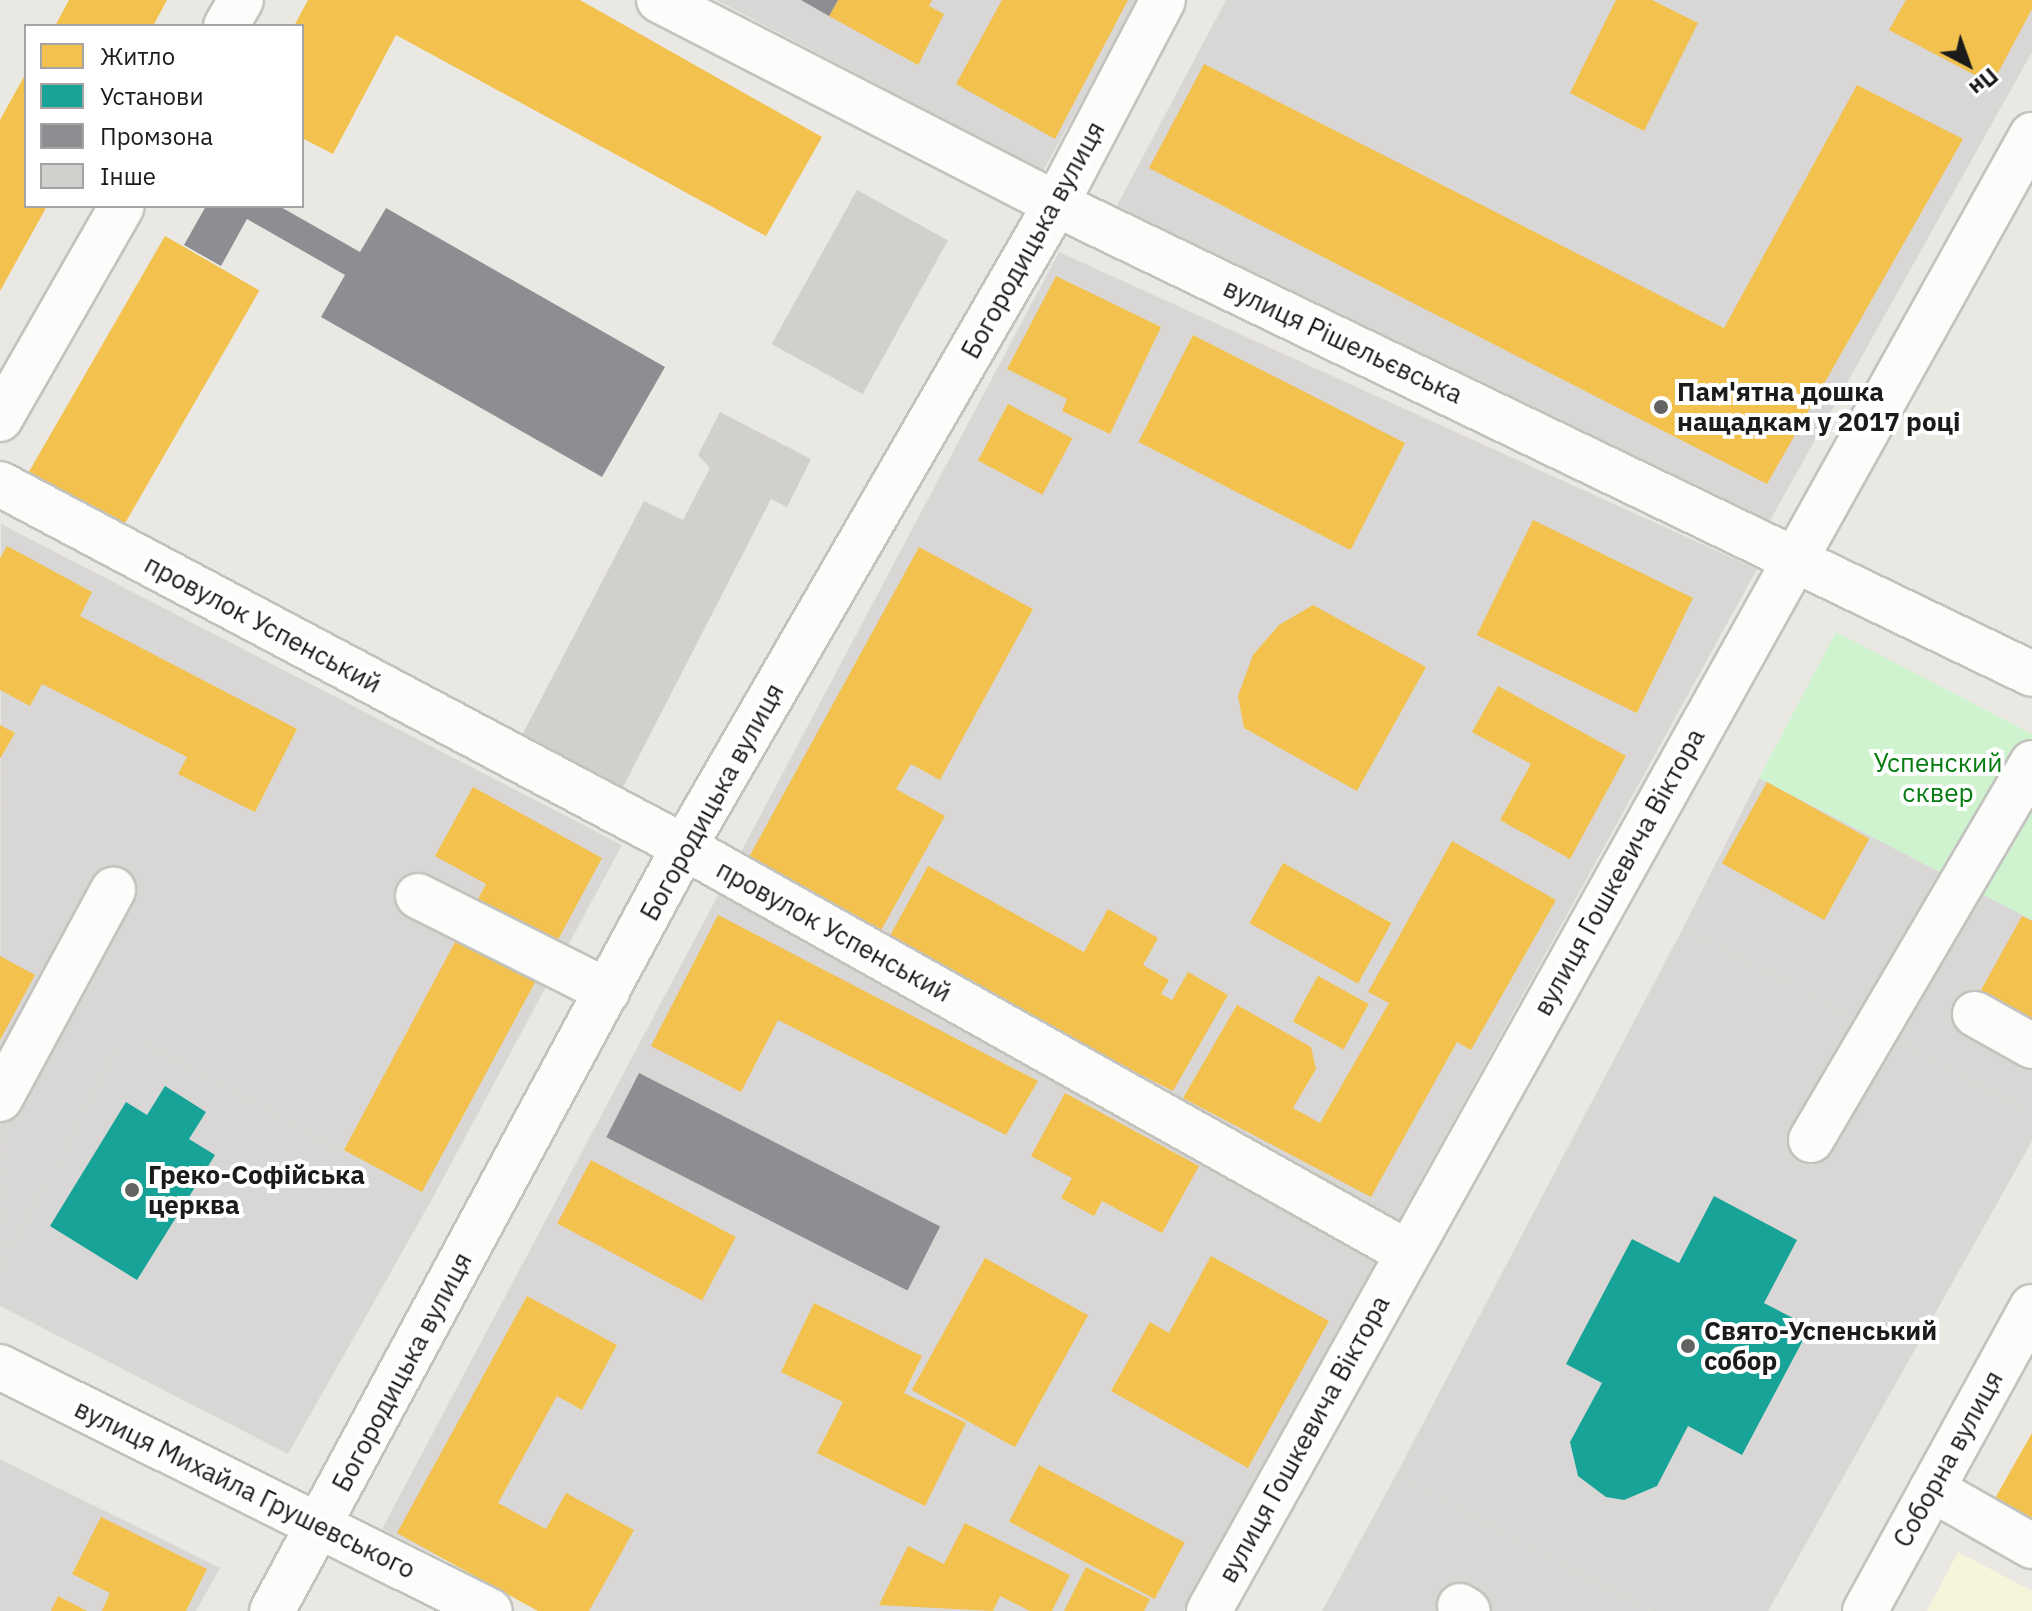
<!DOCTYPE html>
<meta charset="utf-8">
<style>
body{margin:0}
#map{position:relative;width:2032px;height:1611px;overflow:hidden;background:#eae8e3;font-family:"IBM Plex Sans",sans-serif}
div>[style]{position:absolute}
.residential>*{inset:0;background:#d9d7d5}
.education>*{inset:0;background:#f6f5dc}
.religious>*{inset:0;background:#d8d7d5}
.park>*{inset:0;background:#cff2cf}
.homes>*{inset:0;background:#f2c14e;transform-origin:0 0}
.public>*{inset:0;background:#17a398}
.industry>*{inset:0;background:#8d8d92;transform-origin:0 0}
.building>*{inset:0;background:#d2d0cc;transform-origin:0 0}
.roads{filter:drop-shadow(2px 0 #c2c2bf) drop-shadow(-2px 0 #c2c2bf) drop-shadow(0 2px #c2c2bf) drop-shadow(0 -2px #c2c2bf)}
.minor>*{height:44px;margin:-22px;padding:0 22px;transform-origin:22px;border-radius:22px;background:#fcfcfb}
.dots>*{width:22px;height:22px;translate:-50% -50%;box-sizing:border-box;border:4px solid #fff;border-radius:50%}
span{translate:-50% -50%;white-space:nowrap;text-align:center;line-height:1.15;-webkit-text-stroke:8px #fff;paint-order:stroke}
.street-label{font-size:26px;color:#1b1b1b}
.poi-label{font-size:26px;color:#1b1b1b;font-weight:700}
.left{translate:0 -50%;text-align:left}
.park-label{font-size:26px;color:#067b10}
.legend{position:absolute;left:24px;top:24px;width:280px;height:184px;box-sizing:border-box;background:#fff;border:2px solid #a4a4a4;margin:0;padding:10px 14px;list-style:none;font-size:24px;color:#1b1b1b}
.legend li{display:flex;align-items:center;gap:16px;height:40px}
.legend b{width:40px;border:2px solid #a4a4a4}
.north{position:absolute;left:1928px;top:24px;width:80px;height:80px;-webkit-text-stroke:6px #fff;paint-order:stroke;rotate:139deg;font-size:22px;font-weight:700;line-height:32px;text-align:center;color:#1b1b1b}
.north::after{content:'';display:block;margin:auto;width:28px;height:36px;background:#1b1b1b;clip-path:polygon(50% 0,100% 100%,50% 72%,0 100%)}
</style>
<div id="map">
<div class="residential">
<i style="clip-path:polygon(716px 0,1138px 0,1043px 171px)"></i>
<i style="clip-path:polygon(1226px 0,2032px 0,2032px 52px,1763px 533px,1113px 213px)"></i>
<i style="clip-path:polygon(1059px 252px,1757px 569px,1184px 1611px,549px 1611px,382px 1529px)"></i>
<i style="clip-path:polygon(1px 524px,622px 845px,431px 1201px,126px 1032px,0 1270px)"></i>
<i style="clip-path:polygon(1759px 778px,2032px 920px,2032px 1113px,1683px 928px)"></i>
<i style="clip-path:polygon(0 1459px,220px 1568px,196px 1611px,0 1611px)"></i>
<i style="clip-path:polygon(1396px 1475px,1650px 1611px,1322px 1611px)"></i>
</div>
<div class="education">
<i style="clip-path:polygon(1958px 1552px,2032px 1591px,2032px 1611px,1927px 1611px)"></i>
</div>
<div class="religious">
<i style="clip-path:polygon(1683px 928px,2032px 1113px,2032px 1141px,1768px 1611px,1650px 1611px,1396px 1475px)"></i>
<i style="clip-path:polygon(126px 1032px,431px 1201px,288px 1454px,0 1306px,0 1270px)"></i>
</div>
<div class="park">
<i style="clip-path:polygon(1836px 632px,2032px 734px,2032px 920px,1759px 778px)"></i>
</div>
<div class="homes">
<i style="clip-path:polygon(69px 0,167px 0,153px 26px,55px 26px)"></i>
<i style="clip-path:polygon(308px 0,580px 0,822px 137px,766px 236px,396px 35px,333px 154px,302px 138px,302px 26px,294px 26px)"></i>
<i style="clip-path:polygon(838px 0,932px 0,929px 6px,944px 14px,918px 65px,829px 16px)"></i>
<i style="clip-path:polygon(1002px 0,1128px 0,1055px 139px,956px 84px)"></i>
<i style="clip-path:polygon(1616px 0,1652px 0,1698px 23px,1644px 131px,1570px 93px)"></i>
<i style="clip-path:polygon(1906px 0,2032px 0,2032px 9px,1992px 84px,1889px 30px)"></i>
<i style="clip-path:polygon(1204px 64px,1724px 328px,1857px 85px,1963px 139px,1767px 484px,1149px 168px)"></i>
<i style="clip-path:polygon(26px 73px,26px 206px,47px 206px,0 291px,0 120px)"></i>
<i style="left:165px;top:236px;width:109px;height:275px;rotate:30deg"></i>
<i style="clip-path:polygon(1056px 276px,1161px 327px,1110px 434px,1062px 411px,1067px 399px,1007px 369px)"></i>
<i style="left:1193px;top:335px;width:238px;height:120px;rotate:27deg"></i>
<i style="left:1008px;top:404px;width:73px;height:64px;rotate:28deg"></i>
<i style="left:1533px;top:520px;width:178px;height:128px;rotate:26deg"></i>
<i style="clip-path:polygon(7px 546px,92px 592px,80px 616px,297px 729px,255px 812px,178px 774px,187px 757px,42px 684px,30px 706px,0 690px,0 558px)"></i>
<i style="clip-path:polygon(919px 547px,1033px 609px,940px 780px,911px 764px,896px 789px,945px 816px,875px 941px,743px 868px)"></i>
<i style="clip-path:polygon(1313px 605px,1426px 667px,1357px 791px,1244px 728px,1238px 696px,1253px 655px,1279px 625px)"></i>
<i style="clip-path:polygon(1498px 686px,1626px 756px,1570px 859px,1500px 820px,1531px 764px,1472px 732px)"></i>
<i style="clip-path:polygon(0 725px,15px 733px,0 759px)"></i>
<i style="left:1767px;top:782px;width:117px;height:93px;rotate:29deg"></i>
<i style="clip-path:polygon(473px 787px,602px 858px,422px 1192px,344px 1150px,486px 884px,435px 856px)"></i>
<i style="clip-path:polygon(1452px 841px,1556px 900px,1471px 1050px,1457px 1042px,1371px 1197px,1183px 1098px,1237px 1005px,1311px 1047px,1316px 1069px,1293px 1108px,1320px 1123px,1389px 1003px,1368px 992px)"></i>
<i style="left:1283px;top:863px;width:124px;height:69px;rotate:29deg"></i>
<i style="clip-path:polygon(928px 866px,1084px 952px,1108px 909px,1158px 938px,1143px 965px,1169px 980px,1161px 994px,1172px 1000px,1188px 972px,1228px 995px,1173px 1091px,885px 945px)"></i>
<i style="clip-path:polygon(718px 915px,1038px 1081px,1006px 1135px,778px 1020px,741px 1092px,651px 1046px)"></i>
<i style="clip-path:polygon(2022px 916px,2032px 921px,2032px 1033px,1975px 1001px)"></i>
<i style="clip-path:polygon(0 956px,35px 975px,0 1040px)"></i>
<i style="left:1318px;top:976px;width:58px;height:52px;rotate:29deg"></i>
<i style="clip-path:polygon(1065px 1093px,1199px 1166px,1162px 1233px,1102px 1201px,1094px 1216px,1061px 1198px,1072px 1178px,1031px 1156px)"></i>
<i style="left:591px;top:1160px;width:164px;height:72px;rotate:28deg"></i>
<i style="clip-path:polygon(1211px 1256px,1329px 1321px,1248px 1468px,1111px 1391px,1150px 1322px,1169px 1333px)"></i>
<i style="left:985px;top:1258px;width:118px;height:151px;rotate:29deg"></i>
<i style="clip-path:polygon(527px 1296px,617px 1345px,582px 1410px,557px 1396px,498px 1503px,546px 1529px,566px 1493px,634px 1530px,589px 1611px,538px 1611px,397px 1533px)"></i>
<i style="clip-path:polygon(814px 1303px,922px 1356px,904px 1393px,966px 1423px,925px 1506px,817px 1453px,843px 1402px,781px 1372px)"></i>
<i style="clip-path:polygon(2032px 1433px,2032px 1523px,1993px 1502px)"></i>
<i style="left:1039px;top:1465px;width:165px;height:64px;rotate:28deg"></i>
<i style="clip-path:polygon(101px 1517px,207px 1569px,186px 1611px,102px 1611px,110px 1593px,72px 1574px)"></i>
<i style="clip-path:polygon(965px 1523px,1070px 1575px,1052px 1611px,1030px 1611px,1000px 1596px,993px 1611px,879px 1605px,908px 1546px,944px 1564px)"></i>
<i style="clip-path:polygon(1086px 1567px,1150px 1599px,1144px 1611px,1064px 1611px)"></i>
<i style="clip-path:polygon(58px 1596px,87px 1611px,51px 1611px)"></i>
</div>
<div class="public">
<i style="clip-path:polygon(165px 1086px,206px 1112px,189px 1139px,215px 1155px,137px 1280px,50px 1226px,126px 1102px,147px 1115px)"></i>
<i style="clip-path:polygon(1714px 1196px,1797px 1240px,1764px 1303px,1810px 1327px,1742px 1455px,1688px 1426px,1657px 1486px,1624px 1500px,1606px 1497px,1578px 1476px,1570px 1442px,1602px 1383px,1566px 1364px,1632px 1239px,1679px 1263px)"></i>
</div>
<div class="industry">
<i style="clip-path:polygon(801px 0,838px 0,829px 16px)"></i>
<i style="clip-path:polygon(206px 206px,279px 206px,360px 252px,386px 208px,665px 367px,602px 477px,321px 317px,345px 275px,247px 219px,221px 266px,184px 245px)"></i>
<i style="left:639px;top:1073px;width:338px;height:72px;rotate:27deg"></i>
</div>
<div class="building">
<i style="left:857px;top:190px;width:104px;height:176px;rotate:29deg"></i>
<i style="clip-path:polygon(720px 412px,811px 459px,787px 507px,771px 499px,618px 797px,517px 745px,644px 501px,683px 520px,710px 468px,698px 455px)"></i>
</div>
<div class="roads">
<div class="minor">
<i style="left:659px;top:0;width:446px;rotate:27.2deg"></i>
<i style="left:1056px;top:204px;width:1083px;rotate:25.71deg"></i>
<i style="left:226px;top:26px;width:30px;rotate:-60deg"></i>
<i style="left:0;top:419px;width:245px;rotate:-60.2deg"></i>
<i style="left:0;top:484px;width:774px;rotate:27.95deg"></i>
<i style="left:684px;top:847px;width:830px;rotate:29.28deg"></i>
<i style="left:418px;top:896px;width:212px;rotate:26.7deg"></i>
<i style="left:1975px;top:1014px;width:65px;rotate:29.3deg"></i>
<i style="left:0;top:1099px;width:238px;rotate:-61.6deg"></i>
<i style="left:1811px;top:1140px;width:437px;rotate:-59.6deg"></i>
<i style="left:0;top:1367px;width:547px;rotate:26.47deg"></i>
<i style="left:1932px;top:1489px;width:115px;rotate:29.7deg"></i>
<i style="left:1460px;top:1606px;width:9px;rotate:32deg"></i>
<i style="left:272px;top:1611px;width:868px;rotate:-61.66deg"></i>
<i style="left:684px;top:847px;width:743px;rotate:-59.95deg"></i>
<i style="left:1056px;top:204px;width:230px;rotate:-62.3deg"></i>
<i style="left:1209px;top:1611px;width:1690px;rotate:-60.86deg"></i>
<i style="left:1865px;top:1611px;width:347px;rotate:-61.2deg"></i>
</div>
</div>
<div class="dots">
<i style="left:1661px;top:407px;background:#636361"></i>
<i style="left:132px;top:1190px;background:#636361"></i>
<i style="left:1688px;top:1346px;background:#636361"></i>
</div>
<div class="street-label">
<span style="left:1033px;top:240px;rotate:-61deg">Богородицька вулиця</span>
<span style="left:1343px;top:341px;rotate:25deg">вулиця Рішельєвська</span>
<span style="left:263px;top:624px;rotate:28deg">провулок Успенський</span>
<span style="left:712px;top:802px;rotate:-61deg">Богородицька вулиця</span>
<span style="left:1619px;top:872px;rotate:-61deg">вулиця Гошкевича Віктора</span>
<span style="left:834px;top:931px;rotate:29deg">провулок Успенський</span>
<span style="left:402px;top:1372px;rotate:-62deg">Богородицька вулиця</span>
<span style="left:1304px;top:1439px;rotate:-61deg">вулиця Гошкевича Віктора</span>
<span style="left:1948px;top:1459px;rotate:-61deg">Соборна вулиця</span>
<span style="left:245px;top:1489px;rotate:26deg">вулиця Михайла Грушевського</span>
</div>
<div class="poi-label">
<span class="left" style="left:1677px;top:407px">Пам'ятна дошка<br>нащадкам у 2017 році</span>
<span class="left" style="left:148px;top:1190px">Греко-Софійська<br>церква</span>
<span class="left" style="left:1704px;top:1346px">Свято-Успенський<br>собор</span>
</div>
<div class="park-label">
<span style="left:1938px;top:778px">Успенский<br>сквер</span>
</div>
<ul class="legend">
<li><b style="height:22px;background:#f2c14e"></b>Житло</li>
<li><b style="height:22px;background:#17a398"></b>Установи</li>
<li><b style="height:22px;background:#8d8d92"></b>Промзона</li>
<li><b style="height:22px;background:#d2d0cc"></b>Інше</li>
</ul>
<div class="north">Пн</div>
</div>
